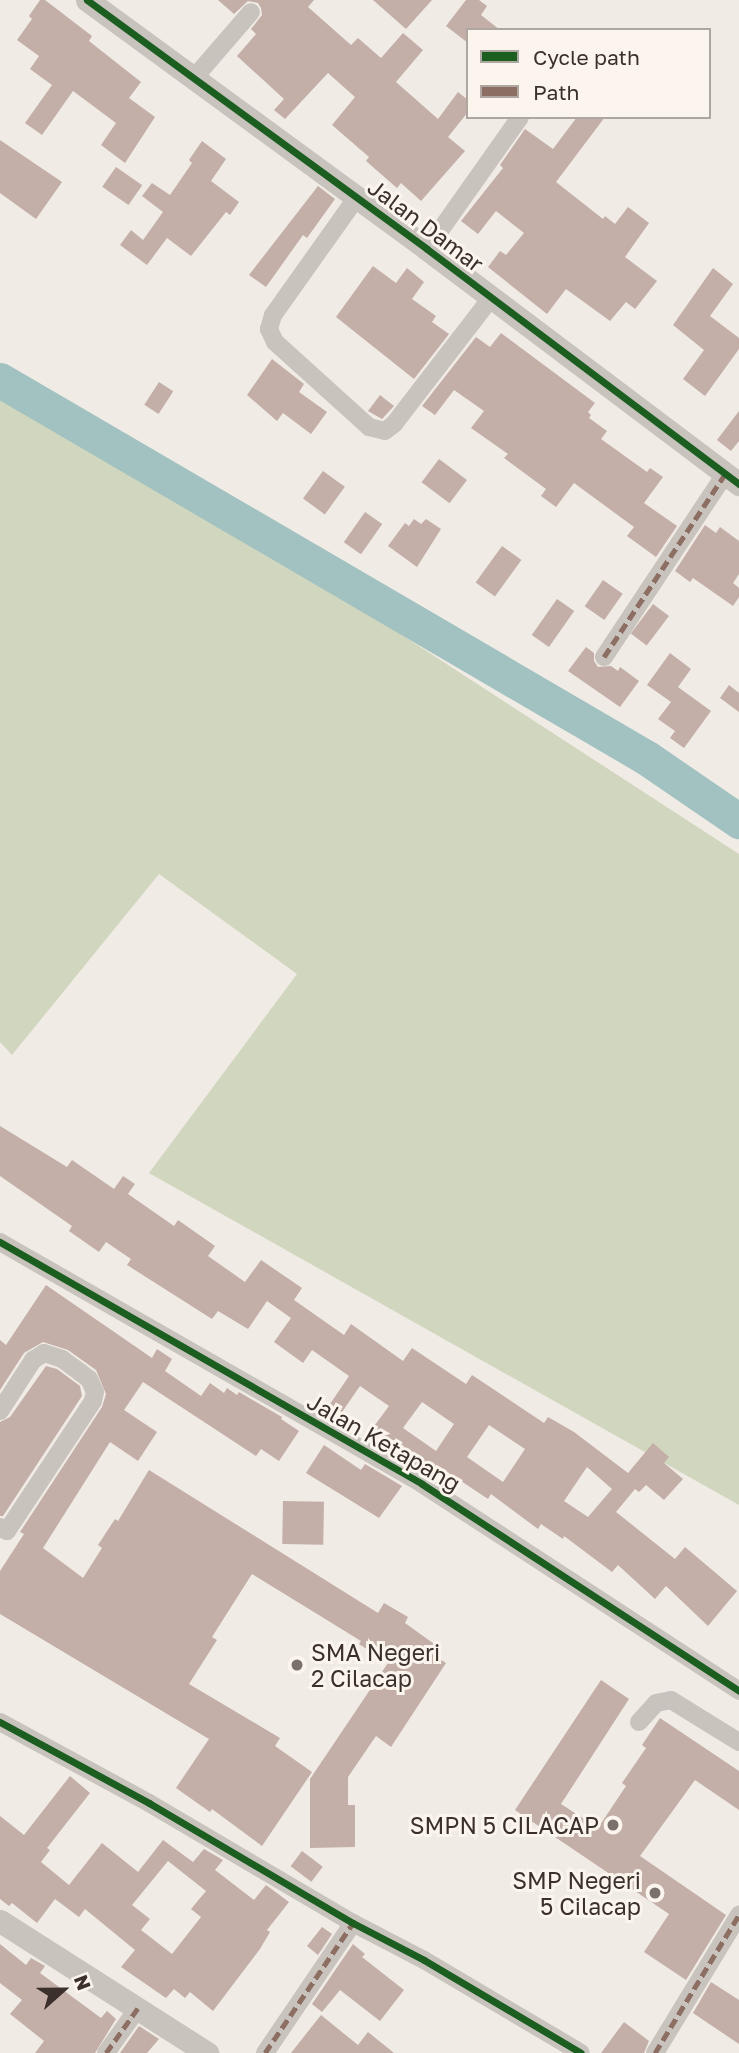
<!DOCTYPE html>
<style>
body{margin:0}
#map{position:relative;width:739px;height:2053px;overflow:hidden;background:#f0ebe5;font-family:"Golos Text",sans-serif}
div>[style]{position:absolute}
.green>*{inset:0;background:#d1d6bf}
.river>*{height:35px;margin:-17.5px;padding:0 17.5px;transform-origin:17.5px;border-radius:17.5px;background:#a1c2c1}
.building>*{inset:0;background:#c3afa7;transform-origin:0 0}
.minor>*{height:18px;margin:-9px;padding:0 9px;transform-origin:9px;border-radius:9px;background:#c9c3be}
.tertiary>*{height:23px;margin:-11.5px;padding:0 11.5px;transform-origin:11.5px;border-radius:11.5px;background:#c9c3be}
.quiet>*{height:5px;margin-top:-2.5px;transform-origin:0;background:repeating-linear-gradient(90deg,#8d6e63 0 10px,transparent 0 15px)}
.cycleway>*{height:7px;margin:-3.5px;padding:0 3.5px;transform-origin:3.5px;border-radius:3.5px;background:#1b5e20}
.dots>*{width:19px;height:19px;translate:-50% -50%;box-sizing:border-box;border:4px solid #fbf5ee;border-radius:50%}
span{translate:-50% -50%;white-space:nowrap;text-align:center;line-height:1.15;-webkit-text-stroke:6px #fbf5ee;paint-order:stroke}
.street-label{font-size:23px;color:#3b302b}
.poi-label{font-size:23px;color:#3b302b}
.left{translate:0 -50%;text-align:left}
.right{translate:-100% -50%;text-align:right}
.legend{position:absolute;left:466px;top:28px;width:245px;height:91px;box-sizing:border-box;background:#fbf5ee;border:2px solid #aea6a0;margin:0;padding:9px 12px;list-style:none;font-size:21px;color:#3b302b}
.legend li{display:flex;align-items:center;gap:14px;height:35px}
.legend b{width:35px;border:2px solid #aea6a0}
.north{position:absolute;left:28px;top:1955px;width:70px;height:70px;-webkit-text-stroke:5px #fbf5ee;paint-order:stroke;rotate:69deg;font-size:19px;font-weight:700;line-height:28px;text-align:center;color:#3b302b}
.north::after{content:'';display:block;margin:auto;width:24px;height:32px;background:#3b302b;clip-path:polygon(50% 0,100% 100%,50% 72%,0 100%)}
</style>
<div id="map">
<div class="green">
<i style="clip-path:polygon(0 385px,85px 429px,739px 854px,739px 1505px,149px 1173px,297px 974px,159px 874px,12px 1055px,0 1042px)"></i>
</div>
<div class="river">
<i style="left:0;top:380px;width:749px;rotate:30.29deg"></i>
<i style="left:647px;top:758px;width:112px;rotate:34.4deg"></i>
</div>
<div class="building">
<i style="clip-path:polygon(40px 0,45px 0,92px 36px,89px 41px,141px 82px,129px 98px,155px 117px,125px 163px,101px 145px,116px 123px,73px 91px,42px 135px,25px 123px,52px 85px,30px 69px,39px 56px,17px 40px,32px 19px,29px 16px)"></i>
<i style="clip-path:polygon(218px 0,314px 0,308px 7px,351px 45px,358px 38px,381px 58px,403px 33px,423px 50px,396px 82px,438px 119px,458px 92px,468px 100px,468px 112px,448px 137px,465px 151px,421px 201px,401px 183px,397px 188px,366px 161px,369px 157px,332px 125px,355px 97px,328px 73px,285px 119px,274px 110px,284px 99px,237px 56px,256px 34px,251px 29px,262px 15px,261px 8px,258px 3px,248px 1px,234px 14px)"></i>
<i style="clip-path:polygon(373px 0,432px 0,406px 29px)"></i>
<i style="clip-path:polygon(466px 0,479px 0,487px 6px,481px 15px,500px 30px,468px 30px,468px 43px,446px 26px)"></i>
<i style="clip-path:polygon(577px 117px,605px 117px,556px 182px,603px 219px,605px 216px,615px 224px,628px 207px,649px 223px,625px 257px,657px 281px,635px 309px,626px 302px,610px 321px,566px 289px,547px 314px,488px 267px,500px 251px,506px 255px,524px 233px,496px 211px,478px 234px,461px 221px,503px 168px,500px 165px,525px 129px,553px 149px)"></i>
<i style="clip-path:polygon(0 140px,62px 182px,36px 219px,0 193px)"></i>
<i style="clip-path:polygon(202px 141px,226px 159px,211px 181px,239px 202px,230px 215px,226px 212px,191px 256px,167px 238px,147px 265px,120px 245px,131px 230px,143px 240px,163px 212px,142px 196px,152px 183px,170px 195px,192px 163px,189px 160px)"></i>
<i style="left:116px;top:167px;width:32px;height:24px;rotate:35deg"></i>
<i style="clip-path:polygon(318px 186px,335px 199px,307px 238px,303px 235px,266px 287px,249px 275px)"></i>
<i style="clip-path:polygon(373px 266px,396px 283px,407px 268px,424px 282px,412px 299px,436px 316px,432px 322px,449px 334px,414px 379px,336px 317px)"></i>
<i style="clip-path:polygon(713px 268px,733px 284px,710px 316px,739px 338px,739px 349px,705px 396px,683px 379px,704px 350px,673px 325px)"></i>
<i style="clip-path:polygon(501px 333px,595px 403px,588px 412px,591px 415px,589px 418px,607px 431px,601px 439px,647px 472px,650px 468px,663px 477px,644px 503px,677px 526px,656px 557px,627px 536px,634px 527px,574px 483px,556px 507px,541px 496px,546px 489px,504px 458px,508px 454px,471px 428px,484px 411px,454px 390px,435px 415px,422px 406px,476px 337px,490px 347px)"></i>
<i style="clip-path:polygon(272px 359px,304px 384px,299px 392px,327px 412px,311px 434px,283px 413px,277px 421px,247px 395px)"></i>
<i style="left:159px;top:382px;width:17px;height:27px;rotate:33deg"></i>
<i style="clip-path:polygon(380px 395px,394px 406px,382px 419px,368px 411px)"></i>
<i style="clip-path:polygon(739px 411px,739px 441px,731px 451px,717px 440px)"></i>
<i style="left:439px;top:459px;width:35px;height:29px;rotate:37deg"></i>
<i style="left:323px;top:471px;width:27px;height:34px;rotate:36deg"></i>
<i style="left:365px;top:512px;width:21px;height:37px;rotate:35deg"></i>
<i style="clip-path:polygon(414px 519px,421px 524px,426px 519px,441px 529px,417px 567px,388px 546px,405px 523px,409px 526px)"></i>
<i style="clip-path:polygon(705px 525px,716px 533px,720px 527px,739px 541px,739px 574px,733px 583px,739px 588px,739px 597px,733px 606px,693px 578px,690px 582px,675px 571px)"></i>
<i style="left:502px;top:546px;width:24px;height:45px;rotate:36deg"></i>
<i style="left:603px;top:580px;width:24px;height:32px;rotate:35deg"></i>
<i style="left:557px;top:599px;width:21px;height:44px;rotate:35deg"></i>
<i style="left:653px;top:604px;width:20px;height:37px;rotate:37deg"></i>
<i style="clip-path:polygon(586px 647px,594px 653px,594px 661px,598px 667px,611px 666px,618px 671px,620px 667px,639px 681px,620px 707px,568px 671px)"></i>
<i style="clip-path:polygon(670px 653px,691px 669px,678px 687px,711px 711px,684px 748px,670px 738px,675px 731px,658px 719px,671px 702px,647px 685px)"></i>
<i style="clip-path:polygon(729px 685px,739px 693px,739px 712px,720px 698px)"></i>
<i style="clip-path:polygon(evenodd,0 1126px,67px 1167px,72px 1160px,114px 1189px,123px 1176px,135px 1184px,128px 1194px,174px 1226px,178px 1220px,215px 1246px,208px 1256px,245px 1282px,261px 1260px,302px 1288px,294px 1300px,344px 1335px,351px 1324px,403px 1361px,412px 1348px,466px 1384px,472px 1375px,544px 1423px,548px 1417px,574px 1432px,628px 1473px,653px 1443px,669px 1457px,664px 1463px,683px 1479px,664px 1500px,646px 1485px,639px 1492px,635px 1489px,616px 1512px,675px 1559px,685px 1547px,737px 1591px,708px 1626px,666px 1586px,655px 1599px,618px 1565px,612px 1572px,564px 1536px,563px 1539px,541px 1524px,538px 1529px,491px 1494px,488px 1499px,443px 1469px,440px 1473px,420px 1459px,414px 1467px,400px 1458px,404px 1452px,372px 1429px,389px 1406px,360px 1386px,342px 1412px,330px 1404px,349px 1376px,312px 1350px,303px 1363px,274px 1342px,291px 1318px,267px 1301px,248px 1329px,218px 1311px,212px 1319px,127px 1265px,131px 1259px,106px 1242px,99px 1252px,69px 1231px,72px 1226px,0 1176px,0 1126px,422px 1402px,454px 1424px,436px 1451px,403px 1428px,422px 1402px,0 1126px,489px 1425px,525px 1449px,503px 1482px,467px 1457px,489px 1425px,0 1126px,587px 1467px,612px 1489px,588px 1517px,564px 1501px,587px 1467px)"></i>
<i style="clip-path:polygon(46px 1285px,152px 1358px,157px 1349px,172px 1359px,165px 1371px,201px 1396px,210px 1383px,224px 1393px,227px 1388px,237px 1395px,239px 1392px,282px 1417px,281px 1419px,299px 1431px,279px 1461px,261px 1449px,256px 1456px,143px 1382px,124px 1410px,157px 1432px,138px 1461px,110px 1442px,43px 1548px,83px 1578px,102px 1548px,98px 1545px,115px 1519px,118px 1521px,149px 1470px,378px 1613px,384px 1603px,408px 1617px,405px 1623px,437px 1646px,432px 1654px,446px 1663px,391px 1747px,376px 1736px,348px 1777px,348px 1805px,355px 1805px,355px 1847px,310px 1848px,310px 1779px,388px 1663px,359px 1644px,361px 1641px,252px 1574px,212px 1637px,217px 1640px,189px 1684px,280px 1738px,275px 1746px,312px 1772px,262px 1846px,212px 1809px,210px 1812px,176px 1788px,209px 1739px,0 1614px,0 1571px,24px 1534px,20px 1532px,102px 1407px,106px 1394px,96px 1370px,68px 1350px,43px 1342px,24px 1353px,0 1390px,0 1340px,6px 1345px)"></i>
<i style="clip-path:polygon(46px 1366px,57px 1369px,80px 1386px,82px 1396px,3px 1516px,0 1516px,0 1422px,10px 1417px)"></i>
<i style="clip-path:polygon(324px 1445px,361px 1470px,365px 1464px,402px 1486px,379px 1518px,306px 1473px)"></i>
<i style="left:283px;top:1501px;width:41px;height:43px;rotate:1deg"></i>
<i style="clip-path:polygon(601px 1680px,629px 1699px,561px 1804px,598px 1828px,626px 1786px,622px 1783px,646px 1748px,642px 1745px,660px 1718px,739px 1771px,739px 1810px,695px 1780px,640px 1856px,726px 1915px,686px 1980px,644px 1952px,669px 1914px,515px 1810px)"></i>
<i style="clip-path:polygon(evenodd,70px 1776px,90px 1793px,47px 1848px,50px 1850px,41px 1862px,69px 1885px,102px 1843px,138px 1872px,163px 1840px,193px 1862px,204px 1849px,223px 1860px,215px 1870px,254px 1900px,266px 1885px,289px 1902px,267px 1930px,270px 1932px,260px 1949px,213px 2011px,190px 1992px,185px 1998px,174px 1989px,166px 1998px,121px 1967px,135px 1950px,85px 1909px,79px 1917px,55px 1899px,37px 1923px,12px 1903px,9px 1906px,0 1899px,0 1816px,24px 1835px,70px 1776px,168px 1861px,206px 1891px,191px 1909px,201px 1917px,172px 1954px,141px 1930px,150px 1919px,132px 1905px,168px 1861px)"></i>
<i style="left:302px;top:1851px;width:26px;height:19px;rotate:37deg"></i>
<i style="clip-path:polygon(322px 1927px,332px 1934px,318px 1955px,307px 1946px)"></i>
<i style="clip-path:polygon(0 1944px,26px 1965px,31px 1958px,45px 1966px,40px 1973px,101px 2018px,107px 2011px,116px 2019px,95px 2053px,35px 2053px,44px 2041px,10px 2014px,22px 2000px,0 1983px)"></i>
<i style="clip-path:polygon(353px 1944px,365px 1954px,362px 1957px,404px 1990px,380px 2021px,340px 1990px,322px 2012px,312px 2004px)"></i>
<i style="clip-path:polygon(711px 1982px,739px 2000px,739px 2044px,693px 2013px)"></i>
<i style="clip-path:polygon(321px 2015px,358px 2045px,368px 2032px,394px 2053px,291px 2053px)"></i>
<i style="clip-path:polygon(624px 2022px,649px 2041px,644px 2053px,601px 2053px)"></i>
<i style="clip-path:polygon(139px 2026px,159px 2039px,147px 2053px,120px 2053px)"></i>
</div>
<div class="minor">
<i style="left:194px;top:78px;width:87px;rotate:-49.2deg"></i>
<i style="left:357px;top:197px;width:145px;rotate:125.4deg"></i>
<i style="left:273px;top:315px;width:15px;rotate:106deg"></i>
<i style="left:269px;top:329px;width:14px;rotate:65deg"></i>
<i style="left:275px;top:342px;width:127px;rotate:42.1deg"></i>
<i style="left:369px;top:427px;width:16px;rotate:14deg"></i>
<i style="left:385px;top:431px;width:11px;rotate:-38deg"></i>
<i style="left:394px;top:424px;width:159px;rotate:-52.4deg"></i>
<i style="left:427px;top:249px;width:161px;rotate:-54.8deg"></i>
<i style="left:604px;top:657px;width:219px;rotate:-56.5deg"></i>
<i style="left:0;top:1242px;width:486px;rotate:29.8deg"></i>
<i style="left:422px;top:1484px;width:379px;rotate:33.1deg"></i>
<i style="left:0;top:1411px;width:61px;rotate:-57.1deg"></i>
<i style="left:33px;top:1360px;width:13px;rotate:-32deg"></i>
<i style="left:44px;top:1353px;width:19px;rotate:18deg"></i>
<i style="left:62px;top:1359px;width:24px;rotate:36deg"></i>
<i style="left:81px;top:1373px;width:10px;rotate:37deg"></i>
<i style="left:89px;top:1379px;width:14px;rotate:65deg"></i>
<i style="left:95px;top:1392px;width:9px;rotate:103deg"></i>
<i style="left:93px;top:1401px;width:156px;rotate:123.5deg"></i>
<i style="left:7px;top:1531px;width:8px;rotate:-150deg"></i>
<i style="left:0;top:1722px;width:170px;rotate:28.5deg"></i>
<i style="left:149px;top:1803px;width:237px;rotate:30.5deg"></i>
<i style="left:353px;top:1923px;width:80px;rotate:27.5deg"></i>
<i style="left:424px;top:1960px;width:182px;rotate:30.6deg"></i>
<i style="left:639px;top:1722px;width:25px;rotate:-48deg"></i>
<i style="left:656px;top:1703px;width:15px;rotate:-11deg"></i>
<i style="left:671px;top:1700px;width:80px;rotate:31.7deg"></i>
<i style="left:106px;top:2053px;width:55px;rotate:-54.6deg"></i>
<i style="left:265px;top:2053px;width:157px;rotate:-55.9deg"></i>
<i style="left:655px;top:2053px;width:162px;rotate:-58.7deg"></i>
</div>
<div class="tertiary">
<i style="left:87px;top:0;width:421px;rotate:36.2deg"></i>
<i style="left:427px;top:249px;width:391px;rotate:37deg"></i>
<i style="left:0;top:1921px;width:246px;rotate:32.5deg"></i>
</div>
<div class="quiet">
<i style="left:604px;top:657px;width:219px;rotate:-56.5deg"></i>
<i style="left:106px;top:2053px;width:55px;rotate:-54.6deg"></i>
<i style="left:265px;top:2053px;width:157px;rotate:-55.9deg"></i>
<i style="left:655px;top:2053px;width:162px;rotate:-58.7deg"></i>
</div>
<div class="cycleway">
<i style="left:87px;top:0;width:421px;rotate:36.2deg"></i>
<i style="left:427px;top:249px;width:391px;rotate:37deg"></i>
<i style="left:0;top:1242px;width:486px;rotate:29.8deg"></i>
<i style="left:422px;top:1484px;width:379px;rotate:33.1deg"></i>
<i style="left:0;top:1722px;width:170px;rotate:28.5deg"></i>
<i style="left:149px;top:1803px;width:237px;rotate:30.5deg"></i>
<i style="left:353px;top:1923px;width:80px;rotate:27.5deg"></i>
<i style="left:424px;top:1960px;width:182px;rotate:30.6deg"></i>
</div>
<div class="dots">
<i style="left:297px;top:1665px;background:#7a716c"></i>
<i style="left:613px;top:1825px;background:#7a716c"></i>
<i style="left:655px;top:1893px;background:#7a716c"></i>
</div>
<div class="street-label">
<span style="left:426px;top:225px;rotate:37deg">Jalan Damar</span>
<span style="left:384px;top:1442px;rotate:30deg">Jalan Ketapang</span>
</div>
<div class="poi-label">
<span class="left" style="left:311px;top:1665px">SMA Negeri<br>2 Cilacap</span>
<span class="right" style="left:599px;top:1825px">SMPN 5 CILACAP</span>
<span class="right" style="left:641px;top:1893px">SMP Negeri<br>5 Cilacap</span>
</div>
<ul class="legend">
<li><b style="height:9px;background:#1b5e20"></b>Cycle path</li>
<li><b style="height:9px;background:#8d6e63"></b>Path</li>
</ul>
<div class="north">N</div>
</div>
